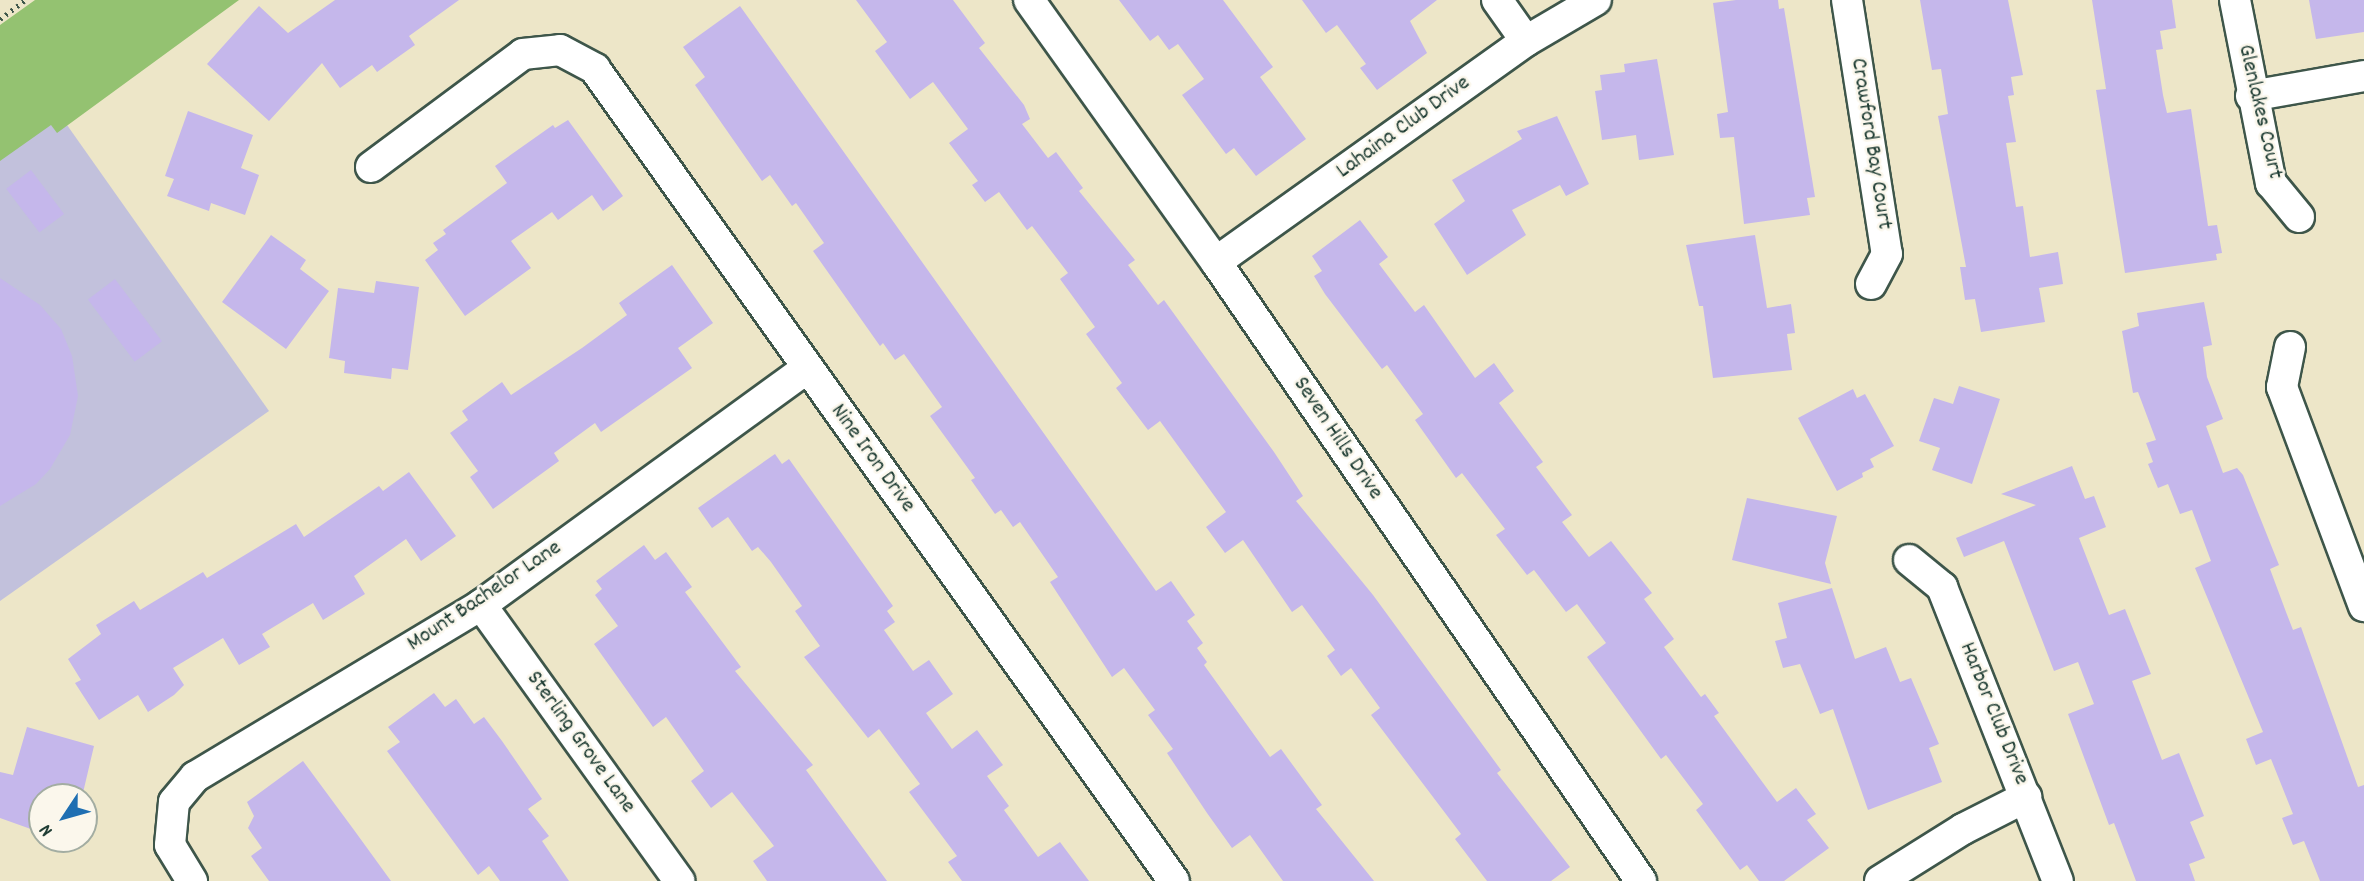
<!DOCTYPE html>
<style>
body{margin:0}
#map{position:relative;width:2364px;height:881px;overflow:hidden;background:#ede6c8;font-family:Dekko,sans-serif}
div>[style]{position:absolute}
.industrial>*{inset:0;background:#c2c1dc}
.green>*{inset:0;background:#94c271}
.building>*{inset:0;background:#c5b7eb;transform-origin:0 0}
.path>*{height:4.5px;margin-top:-2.25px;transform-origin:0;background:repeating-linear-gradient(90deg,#3e564a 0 2px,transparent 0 7px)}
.roads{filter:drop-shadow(2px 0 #3e564a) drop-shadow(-2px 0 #3e564a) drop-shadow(0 2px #3e564a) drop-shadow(0 -2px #3e564a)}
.minor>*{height:30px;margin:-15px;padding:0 15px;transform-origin:15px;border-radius:15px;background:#fff}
span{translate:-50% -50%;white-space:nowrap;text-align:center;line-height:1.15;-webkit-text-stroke:5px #fbf7ec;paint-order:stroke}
.street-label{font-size:23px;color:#1f3d34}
.north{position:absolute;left:28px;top:783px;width:70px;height:70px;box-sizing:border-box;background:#fbf7ec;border:2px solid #a3ada2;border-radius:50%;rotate:234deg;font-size:19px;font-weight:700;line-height:28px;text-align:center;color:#1f3d34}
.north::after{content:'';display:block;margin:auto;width:24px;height:32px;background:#1f6fb2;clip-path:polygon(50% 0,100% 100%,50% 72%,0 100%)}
</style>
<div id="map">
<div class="industrial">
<i style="clip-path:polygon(55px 108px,269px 411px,0 601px,0 150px)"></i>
</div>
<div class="green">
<i style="clip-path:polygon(35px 0,239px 0,57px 133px,51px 125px,0 161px,0 25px)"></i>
</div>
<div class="building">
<i style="clip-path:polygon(335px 0,459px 0,409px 36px,415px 45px,377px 72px,372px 65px,340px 88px,322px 63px,269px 121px,207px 64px,259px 6px,288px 33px)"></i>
<i style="clip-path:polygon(856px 0,953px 0,985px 43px,979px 48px,1024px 105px,1030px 119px,1022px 124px,1048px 158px,1056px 152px,1083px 188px,1079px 191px,1135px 260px,1128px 265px,1158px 305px,1164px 300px,1274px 452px,1303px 496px,1296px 501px,1373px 595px,1501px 770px,1497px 773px,1570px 867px,1551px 881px,1487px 881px,1455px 839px,1461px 834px,1371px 715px,1380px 708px,1351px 668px,1341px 676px,1327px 656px,1335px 650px,1302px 605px,1292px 612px,1243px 540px,1225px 553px,1206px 527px,1226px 512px,1160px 421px,1148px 430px,1116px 388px,1122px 383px,1086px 334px,1095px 327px,1060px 279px,1068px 273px,1032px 226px,1027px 230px,999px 192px,985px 202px,972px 185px,978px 181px,949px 143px,968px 129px,933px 82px,910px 99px,875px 51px,887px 42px)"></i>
<i style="clip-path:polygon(1119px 0,1223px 0,1273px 67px,1260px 77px,1306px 139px,1256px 176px,1234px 148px,1226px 154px,1182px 95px,1204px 79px,1178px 44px,1169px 50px,1158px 35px,1150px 41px)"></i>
<i style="clip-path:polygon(1302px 0,1437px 0,1410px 21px,1427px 53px,1377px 90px,1360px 68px,1366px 64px,1337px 25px,1326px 33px)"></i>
<i style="clip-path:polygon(1736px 0,1778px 0,1779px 9px,1784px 8px,1815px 197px,1807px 198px,1810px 215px,1744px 224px,1734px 137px,1720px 138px,1717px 114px,1728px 112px,1713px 3px)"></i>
<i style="clip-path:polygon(1920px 0,2008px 0,2023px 75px,2011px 77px,2014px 95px,2008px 96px,2016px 142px,2006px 143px,2016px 207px,2023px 206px,2030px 257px,2058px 252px,2063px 284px,2039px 288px,2045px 322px,1981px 332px,1975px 299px,1965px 300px,1960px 267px,1966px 267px,1938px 116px,1948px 114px,1941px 69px,1932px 70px)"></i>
<i style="clip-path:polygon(2092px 0,2172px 0,2176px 28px,2160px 31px,2163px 49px,2156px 50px,2163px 95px,2167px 113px,2191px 109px,2208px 226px,2217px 225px,2222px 253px,2216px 254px,2217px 260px,2125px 273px,2096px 90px,2106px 89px)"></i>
<i style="clip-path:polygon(2309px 0,2364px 0,2364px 32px,2316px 39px)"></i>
<i style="clip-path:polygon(740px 6px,1156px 591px,1171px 581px,1195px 615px,1187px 621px,1203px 643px,1197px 648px,1207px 662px,1204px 665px,1270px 757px,1281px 749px,1322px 805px,1316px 809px,1374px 881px,1283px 881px,1250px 835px,1232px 848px,1207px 813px,1167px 753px,1173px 749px,1148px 715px,1155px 710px,1124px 668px,1112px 677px,1050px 582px,1058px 577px,1020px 522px,1013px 527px,1001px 510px,995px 514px,971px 480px,975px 478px,930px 416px,942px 407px,904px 354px,895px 360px,883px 343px,880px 346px,813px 251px,824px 243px,796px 203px,792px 206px,770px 175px,762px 181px,695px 85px,705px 77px,683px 47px)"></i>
<i style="clip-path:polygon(1657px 59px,1674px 155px,1639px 160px,1636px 135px,1602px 140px,1595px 91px,1602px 90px,1600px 75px,1625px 72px,1624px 64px)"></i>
<i style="clip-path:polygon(188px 111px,253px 135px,241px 168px,259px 175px,245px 215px,211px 203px,209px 211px,167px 196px,174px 179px,165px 176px)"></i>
<i style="clip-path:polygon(1557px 116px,1589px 184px,1566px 196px,1560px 185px,1512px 210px,1526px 235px,1467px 275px,1434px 224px,1465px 201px,1452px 180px,1522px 139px,1517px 131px)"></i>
<i style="clip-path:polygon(568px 120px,623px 196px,603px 211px,592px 195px,558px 220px,552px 212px,511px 241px,531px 268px,465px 316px,425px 260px,438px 250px,433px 243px,446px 234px,443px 230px,507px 183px,495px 166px,553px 125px,555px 128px)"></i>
<i style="left:31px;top:170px;width:55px;height:31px;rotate:53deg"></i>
<i style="clip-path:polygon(1360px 220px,1388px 257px,1379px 264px,1415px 312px,1424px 305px,1475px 378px,1494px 363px,1514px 391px,1499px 403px,1543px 462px,1536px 467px,1572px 515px,1562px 522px,1589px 557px,1611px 541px,1652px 593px,1644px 599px,1674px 639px,1664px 647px,1701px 697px,1705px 694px,1719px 713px,1714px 716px,1777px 802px,1796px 788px,1816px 814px,1807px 820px,1829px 848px,1784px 881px,1759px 881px,1747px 865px,1740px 870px,1696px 810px,1703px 804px,1666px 755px,1661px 759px,1587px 657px,1606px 643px,1577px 604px,1566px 612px,1534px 570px,1527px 575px,1496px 535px,1505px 529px,1462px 473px,1456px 478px,1415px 420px,1423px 414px,1387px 365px,1382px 369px,1325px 294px,1314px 276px,1322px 271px,1312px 256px)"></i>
<i style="clip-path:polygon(271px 235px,306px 260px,300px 269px,329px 291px,286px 349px,222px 302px)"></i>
<i style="clip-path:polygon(1755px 235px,1767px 308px,1791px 304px,1795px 333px,1787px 334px,1792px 370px,1713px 378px,1703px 306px,1699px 306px,1686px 245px)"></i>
<i style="clip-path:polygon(672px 265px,713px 323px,678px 348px,692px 368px,601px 432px,595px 423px,554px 453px,559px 461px,493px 509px,470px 477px,478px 471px,450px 433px,468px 420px,462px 411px,502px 382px,511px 395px,582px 348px,627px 315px,619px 303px)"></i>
<i style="clip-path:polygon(0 278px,40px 305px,61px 329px,72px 356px,78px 396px,70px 435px,50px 469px,36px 484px,0 506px)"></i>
<i style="left:115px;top:279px;width:78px;height:34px;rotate:53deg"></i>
<i style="clip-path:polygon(376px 281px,419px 287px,408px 370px,392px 368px,391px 379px,344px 373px,345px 361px,329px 358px,338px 288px,374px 293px)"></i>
<i style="clip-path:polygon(2204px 302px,2212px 345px,2203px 347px,2207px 377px,2223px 419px,2206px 426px,2223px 473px,2237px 468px,2243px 475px,2279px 565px,2270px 569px,2286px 612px,2293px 630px,2301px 627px,2358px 787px,2364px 785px,2364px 881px,2320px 881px,2304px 841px,2293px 845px,2282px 818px,2293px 814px,2271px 759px,2256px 765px,2246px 739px,2263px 732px,2195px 568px,2211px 561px,2192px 510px,2180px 514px,2168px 484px,2158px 488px,2148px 464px,2153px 462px,2146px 443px,2156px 440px,2138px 392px,2133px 393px,2122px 331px,2139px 326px,2137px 313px)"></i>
<i style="clip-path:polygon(1959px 386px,2000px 399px,1972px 484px,1932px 470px,1940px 448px,1919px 441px,1934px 398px,1953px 404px)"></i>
<i style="clip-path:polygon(1853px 389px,1857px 398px,1865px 394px,1894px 446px,1870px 459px,1874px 467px,1862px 473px,1863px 477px,1837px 491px,1798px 418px)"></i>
<i style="clip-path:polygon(775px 454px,782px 464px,789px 459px,893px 606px,887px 611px,895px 622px,884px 630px,913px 671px,929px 660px,953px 694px,926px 713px,952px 749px,977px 730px,1003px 765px,987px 776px,1009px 806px,1004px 810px,1038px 857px,1060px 842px,1089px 881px,962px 881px,948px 862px,957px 856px,909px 792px,920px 784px,879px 729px,868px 738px,804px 657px,820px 646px,795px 611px,802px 606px,771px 562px,758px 547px,752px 551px,728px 517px,712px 528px,698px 508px)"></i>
<i style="clip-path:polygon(2072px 466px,2085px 499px,2094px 496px,2106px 527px,2079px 538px,2109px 615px,2125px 609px,2151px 674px,2132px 681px,2162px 760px,2179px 753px,2204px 816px,2190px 822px,2205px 858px,2189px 864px,2195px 881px,2136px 881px,2114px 823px,2109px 825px,2068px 714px,2094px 704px,2078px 662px,2054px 671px,2004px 541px,1964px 557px,1956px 538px,2036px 505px,2001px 494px)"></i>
<i style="clip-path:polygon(409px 472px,456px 536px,421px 561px,406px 539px,354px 576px,365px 594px,323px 620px,313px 603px,262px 634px,270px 647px,239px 665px,223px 638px,173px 668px,184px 685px,174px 695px,148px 712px,138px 695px,99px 720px,75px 683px,81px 680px,68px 659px,101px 634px,96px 625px,134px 601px,140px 610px,203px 572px,207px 578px,296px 524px,304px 537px,379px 486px,383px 491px)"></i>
<i style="clip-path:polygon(1747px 498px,1837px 516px,1825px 563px,1831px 584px,1732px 560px)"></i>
<i style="clip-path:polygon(644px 545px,655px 560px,666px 552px,692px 587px,685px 592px,741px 667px,735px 671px,813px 765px,806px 770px,887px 881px,767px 881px,753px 861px,774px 846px,732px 792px,711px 808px,691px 781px,704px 771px,666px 717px,653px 727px,594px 644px,618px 626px,595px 595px,602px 589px,596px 581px)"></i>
<i style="clip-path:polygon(1832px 588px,1855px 659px,1886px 647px,1900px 682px,1911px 678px,1939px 744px,1929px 748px,1942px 782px,1868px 810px,1833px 709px,1820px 714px,1800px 664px,1783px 668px,1775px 641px,1787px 638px,1778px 603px)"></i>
<i style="clip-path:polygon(434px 693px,445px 707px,456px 699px,474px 724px,484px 717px,502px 741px,542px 799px,528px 809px,549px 836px,542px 841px,569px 881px,500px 881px,489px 866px,478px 875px,387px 751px,400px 742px,388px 727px)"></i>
<i style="clip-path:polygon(27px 727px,94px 746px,82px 797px,42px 797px,42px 833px,0 818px,0 772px,13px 775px)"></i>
<i style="clip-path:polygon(303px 761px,354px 830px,391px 881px,269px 881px,251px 856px,262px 848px,248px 828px,254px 816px,247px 802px)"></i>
</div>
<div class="path">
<i style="left:0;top:19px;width:31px;rotate:-37deg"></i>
</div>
<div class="roads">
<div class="minor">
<i style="left:1029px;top:0;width:322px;rotate:54.5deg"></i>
<i style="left:1216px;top:262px;width:751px;rotate:55.53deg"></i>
<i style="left:1497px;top:0;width:50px;rotate:54.7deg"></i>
<i style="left:1847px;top:0;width:257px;rotate:81.1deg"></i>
<i style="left:1887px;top:254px;width:34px;rotate:118deg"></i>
<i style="left:2235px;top:0;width:187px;rotate:78.9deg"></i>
<i style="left:2271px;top:183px;width:44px;rotate:50.5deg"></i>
<i style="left:2251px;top:96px;width:115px;rotate:-10deg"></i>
<i style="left:371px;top:167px;width:189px;rotate:-36.6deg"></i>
<i style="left:523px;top:54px;width:37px;rotate:-6deg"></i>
<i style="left:560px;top:50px;width:40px;rotate:28deg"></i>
<i style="left:595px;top:69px;width:997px;rotate:54.51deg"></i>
<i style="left:1216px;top:262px;width:381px;rotate:-35.5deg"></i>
<i style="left:1526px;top:41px;width:81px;rotate:-30.4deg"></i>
<i style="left:2290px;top:347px;width:41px;rotate:101.3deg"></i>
<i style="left:2282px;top:387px;width:234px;rotate:69.5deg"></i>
<i style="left:1909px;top:560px;width:43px;rotate:39.3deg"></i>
<i style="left:1942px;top:587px;width:316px;rotate:68.5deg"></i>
<i style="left:481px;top:605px;width:340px;rotate:54.3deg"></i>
<i style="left:192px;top:881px;width:42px;rotate:-121.4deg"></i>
<i style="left:170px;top:845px;width:43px;rotate:-84.7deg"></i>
<i style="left:174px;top:802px;width:33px;rotate:-50deg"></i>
<i style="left:195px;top:777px;width:334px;rotate:-31deg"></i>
<i style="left:481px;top:605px;width:403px;rotate:-36deg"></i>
<i style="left:1880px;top:881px;width:98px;rotate:-32.1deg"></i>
<i style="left:1963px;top:829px;width:71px;rotate:-26.9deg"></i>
</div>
</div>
<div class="street-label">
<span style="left:2259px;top:112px;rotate:77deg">Glenlakes Court</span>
<span style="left:1404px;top:128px;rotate:-36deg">Lahaina Club Drive</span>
<span style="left:1870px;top:144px;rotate:81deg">Crawford Bay Court</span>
<span style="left:1337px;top:439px;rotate:56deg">Seven Hills Drive</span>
<span style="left:872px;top:459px;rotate:54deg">Nine Iron Drive</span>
<span style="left:485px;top:597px;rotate:-34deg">Mount Bachelor Lane</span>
<span style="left:1993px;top:714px;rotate:68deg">Harbor Club Drive</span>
<span style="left:580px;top:743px;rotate:54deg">Sterling Grove Lane</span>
</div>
<div class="north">N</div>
</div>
